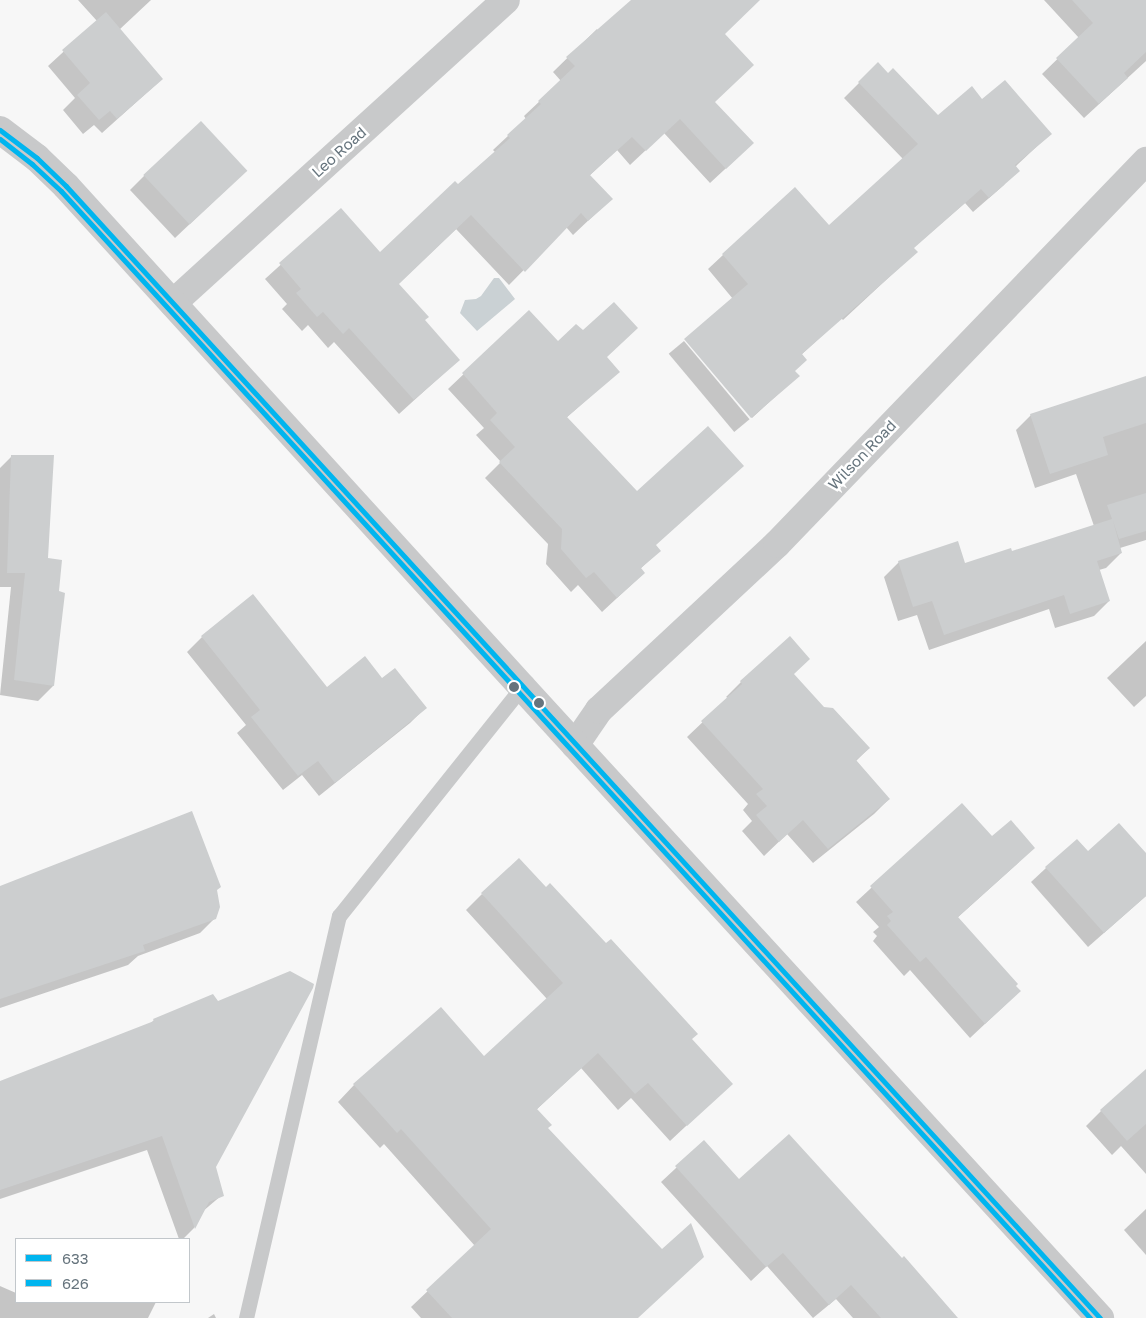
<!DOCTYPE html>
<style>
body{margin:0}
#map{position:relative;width:1146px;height:1318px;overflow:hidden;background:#f7f7f7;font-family:"Golos Text",sans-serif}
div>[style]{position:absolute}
.water>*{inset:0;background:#cad1d4}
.shadow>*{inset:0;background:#0003;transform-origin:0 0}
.building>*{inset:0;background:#cccecf;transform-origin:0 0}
.service>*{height:15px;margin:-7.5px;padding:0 7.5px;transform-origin:7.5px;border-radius:7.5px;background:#c8c9ca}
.minor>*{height:28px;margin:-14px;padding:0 14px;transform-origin:14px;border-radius:14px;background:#c8c9ca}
.tertiary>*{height:28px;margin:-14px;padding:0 14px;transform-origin:14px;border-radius:14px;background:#c8c9ca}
.bus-1>*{height:5px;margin:-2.5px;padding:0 2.5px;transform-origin:2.5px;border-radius:2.5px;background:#00b5ef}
.bus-2>*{height:5px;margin:-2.5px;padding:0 2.5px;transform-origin:2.5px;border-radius:2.5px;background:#00b5ef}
.dots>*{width:14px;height:14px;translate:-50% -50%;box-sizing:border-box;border:2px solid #fff;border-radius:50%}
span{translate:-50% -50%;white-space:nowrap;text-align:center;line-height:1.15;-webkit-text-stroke:5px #fff;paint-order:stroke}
.street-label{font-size:15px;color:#66747d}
.legend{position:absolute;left:15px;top:1238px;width:175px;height:65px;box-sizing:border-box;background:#fff;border:1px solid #c2c7cb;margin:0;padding:6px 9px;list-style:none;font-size:15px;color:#66747d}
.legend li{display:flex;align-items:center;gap:10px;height:25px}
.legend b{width:25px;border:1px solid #c2c7cb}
</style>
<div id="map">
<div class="water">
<i style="clip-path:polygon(494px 278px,499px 278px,515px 299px,477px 331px,460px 313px,465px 300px,476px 299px,481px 296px)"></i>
</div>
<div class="shadow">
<i style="clip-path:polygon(78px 0,151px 0,119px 30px,162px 79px,102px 133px,94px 125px,83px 134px,63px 110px,75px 98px,48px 66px,97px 21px)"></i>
<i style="clip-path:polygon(632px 0,758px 0,723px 34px,714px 102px,737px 158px,710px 183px,664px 133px,630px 165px,617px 150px,589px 176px,611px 199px,573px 235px,566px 227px,509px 285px,456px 229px,398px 284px,423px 320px,443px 374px,399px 414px,334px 342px,328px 348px,308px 325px,302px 331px,282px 309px,287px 304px,265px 279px,341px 210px,380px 254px,495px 152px,493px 150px,526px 119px,524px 116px,561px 81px,553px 72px,597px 29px,599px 32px)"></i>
<i style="clip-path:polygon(1044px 0,1146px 0,1146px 61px,1084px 118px,1042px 74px,1079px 38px)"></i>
<i style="clip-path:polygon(888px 74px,937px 117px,982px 100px,1050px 134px,1015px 167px,1004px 185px,973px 212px,965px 203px,913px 248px,901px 266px,843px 320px,841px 318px,801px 355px,794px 372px,798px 376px,752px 418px,686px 339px,733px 299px,708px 269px,723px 255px,829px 226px,903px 159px,844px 98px,859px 83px)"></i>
<i style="clip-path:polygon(145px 175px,231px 185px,175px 238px,130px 190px)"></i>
<i style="clip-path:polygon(529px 312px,558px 343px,605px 357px,618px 372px,566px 418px,659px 551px,640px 569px,644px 573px,602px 612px,578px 585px,571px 592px,546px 564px,548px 544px,485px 478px,501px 462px,476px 435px,484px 428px,448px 389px)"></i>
<i style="left:684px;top:341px;width:102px;height:20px;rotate:50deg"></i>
<i style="clip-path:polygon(1146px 378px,1146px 540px,1120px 548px,1121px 553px,1106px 568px,1099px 570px,1109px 601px,1094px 616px,1055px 628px,1049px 609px,929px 650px,917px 615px,898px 621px,884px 577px,899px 562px,964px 564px,1011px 553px,1094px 526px,1076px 474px,1035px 488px,1016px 430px,1031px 415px)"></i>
<i style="clip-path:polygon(12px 456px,47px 559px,53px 686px,38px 701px,0 695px,11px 587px,0 587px,0 468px)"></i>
<i style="clip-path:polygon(202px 637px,327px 688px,382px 680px,425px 708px,410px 723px,319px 796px,302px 775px,283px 790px,237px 733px,246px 725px,187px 652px)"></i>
<i style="clip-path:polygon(1146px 641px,1146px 696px,1134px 707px,1107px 678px)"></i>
<i style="clip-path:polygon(793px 675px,823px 708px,869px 748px,856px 761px,889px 799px,874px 814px,813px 863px,787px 834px,764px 856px,742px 831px,752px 821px,743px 810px,748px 804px,687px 737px,728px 698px,726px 697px,741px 682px)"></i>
<i style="clip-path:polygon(962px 804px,992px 838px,1019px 862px,957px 918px,1004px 1006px,970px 1038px,910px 970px,904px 976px,873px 941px,877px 936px,873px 932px,879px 927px,856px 902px)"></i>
<i style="clip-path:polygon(1088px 853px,1146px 855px,1146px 896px,1088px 947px,1031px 882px,1046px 868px)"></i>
<i style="clip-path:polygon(0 887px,215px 918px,200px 933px,138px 956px,128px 965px,0 1008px)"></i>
<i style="clip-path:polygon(482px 894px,691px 1039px,731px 1084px,670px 1141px,631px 1098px,618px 1110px,581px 1068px,536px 1110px,547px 1128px,637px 1318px,421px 1318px,411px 1307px,475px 1246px,384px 1144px,380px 1148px,338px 1102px,354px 1085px,484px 1057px,547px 999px,466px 910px)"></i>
<i style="clip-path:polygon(154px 1020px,214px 1167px,222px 1195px,202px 1212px,194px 1228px,183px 1239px,179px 1239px,147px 1150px,0 1199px,0 1082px,151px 1023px)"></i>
<i style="clip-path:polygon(1146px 1077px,1146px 1174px,1121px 1146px,1112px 1155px,1086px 1126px,1101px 1111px)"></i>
<i style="clip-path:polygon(704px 1142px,739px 1181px,956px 1318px,853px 1318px,836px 1299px,813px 1318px,767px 1266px,751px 1281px,661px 1182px)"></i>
<i style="clip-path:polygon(1146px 1209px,1146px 1255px,1124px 1230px)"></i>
<i style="clip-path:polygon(0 1286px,16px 1293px,16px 1302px,156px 1302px,148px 1318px,0 1318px)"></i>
<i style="clip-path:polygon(214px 1314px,216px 1318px,208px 1318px)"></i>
</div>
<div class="building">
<i style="clip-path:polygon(631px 0,760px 0,725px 34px,754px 65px,715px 102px,754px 143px,726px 169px,680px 119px,646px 151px,632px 137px,590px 175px,613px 199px,588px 221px,581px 213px,525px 272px,471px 215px,399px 284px,429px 317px,425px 320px,460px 360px,414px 400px,349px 328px,343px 334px,323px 312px,317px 317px,296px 293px,301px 289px,279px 263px,341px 208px,380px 252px,455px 181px,458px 184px,510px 138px,507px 135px,541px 104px,538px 101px,575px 66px,566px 57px)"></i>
<i style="clip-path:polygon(1072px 0,1146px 0,1146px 52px,1124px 73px,1128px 78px,1099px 104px,1056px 58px,1093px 23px)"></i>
<i style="clip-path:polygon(106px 12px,163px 79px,117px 119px,110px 111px,99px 120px,77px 95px,90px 83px,62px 50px)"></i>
<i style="clip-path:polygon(878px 62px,888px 73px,893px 68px,938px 115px,972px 86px,982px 99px,1005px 80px,1052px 134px,1015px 165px,1020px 171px,989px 198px,981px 189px,914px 248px,918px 252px,802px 354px,807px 360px,795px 371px,800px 376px,751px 418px,684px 339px,748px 284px,722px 254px,795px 187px,829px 225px,918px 144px,858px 82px)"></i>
<i style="left:201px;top:121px;width:68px;height:79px;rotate:47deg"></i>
<i style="clip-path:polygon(614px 302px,638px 328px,607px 357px,620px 372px,567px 417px,637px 491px,708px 426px,744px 466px,656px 545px,661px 551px,641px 568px,645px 573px,617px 598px,594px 572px,586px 578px,561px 549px,562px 529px,499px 462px,515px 447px,490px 420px,497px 413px,462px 373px,529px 310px,558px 341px,576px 324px,583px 330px)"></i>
<i style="clip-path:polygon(1146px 376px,1146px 423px,1103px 437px,1108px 455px,1050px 474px,1030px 414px)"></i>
<i style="clip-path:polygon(11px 455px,54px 455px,48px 558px,62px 560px,59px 591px,65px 593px,54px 686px,14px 680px,25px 573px,7px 573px)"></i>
<i style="clip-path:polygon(1146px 493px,1146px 531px,1119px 539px,1113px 521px,1122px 553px,1097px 561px,1110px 601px,1070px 614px,1064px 595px,944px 635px,932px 601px,913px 607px,898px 561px,958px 541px,965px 563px,1011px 548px,1012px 551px,1112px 519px,1107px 505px)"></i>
<i style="clip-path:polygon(253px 594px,327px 687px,365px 656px,382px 678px,395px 668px,427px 708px,335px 783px,318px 761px,298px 776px,251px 717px,260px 710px,201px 636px)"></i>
<i style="clip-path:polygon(790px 636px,810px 659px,794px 674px,824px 707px,833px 708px,870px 748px,856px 760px,890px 799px,828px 849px,803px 820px,779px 842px,756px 815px,767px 806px,756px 794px,763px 789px,701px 721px,742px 684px,740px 681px)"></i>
<i style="clip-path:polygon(962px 803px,992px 836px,1011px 820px,1035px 848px,958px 917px,1018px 984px,1016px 986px,1021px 991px,985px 1024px,926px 957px,920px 962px,887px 925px,891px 921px,887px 916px,893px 912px,870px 886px)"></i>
<i style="clip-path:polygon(192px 811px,221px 887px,217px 890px,220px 907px,216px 919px,143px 945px,145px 951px,0 999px,0 886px)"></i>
<i style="clip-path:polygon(1119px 823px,1146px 853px,1146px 896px,1104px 933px,1045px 867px,1077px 839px,1088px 851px)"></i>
<i style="clip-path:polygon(519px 858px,546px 887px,550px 883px,606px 943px,611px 939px,698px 1034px,692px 1039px,733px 1084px,687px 1126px,648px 1083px,635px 1094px,598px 1053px,537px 1109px,552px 1125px,548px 1128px,662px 1249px,691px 1223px,704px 1257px,638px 1318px,452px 1318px,426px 1290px,491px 1229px,401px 1129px,397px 1133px,353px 1084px,441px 1007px,484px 1056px,563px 983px,481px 893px)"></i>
<i style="clip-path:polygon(290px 971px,314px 984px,313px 988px,216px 1167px,224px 1196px,209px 1202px,195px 1229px,162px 1136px,0 1190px,0 1081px,154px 1021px,153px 1019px,213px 994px,218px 1001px)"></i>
<i style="clip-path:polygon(1146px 1069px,1146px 1124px,1127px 1141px,1100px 1110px)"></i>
<i style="clip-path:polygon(789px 1134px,902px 1258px,904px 1256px,958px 1318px,881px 1318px,851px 1285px,829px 1305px,783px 1253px,766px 1267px,675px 1166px,704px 1140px,739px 1179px)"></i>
</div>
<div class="service">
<i style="left:246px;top:1318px;width:413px;rotate:-77deg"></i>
<i style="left:339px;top:916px;width:293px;rotate:-51.4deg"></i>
</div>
<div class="minor">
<i style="left:173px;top:303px;width:450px;rotate:-42.3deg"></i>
<i style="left:575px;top:745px;width:42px;rotate:-55.6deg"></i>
<i style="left:599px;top:710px;width:243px;rotate:-43deg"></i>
<i style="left:777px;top:544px;width:532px;rotate:-46.07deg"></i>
</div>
<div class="tertiary">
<i style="left:0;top:130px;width:46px;rotate:37.1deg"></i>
<i style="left:37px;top:158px;width:40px;rotate:44deg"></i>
<i style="left:66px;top:186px;width:677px;rotate:47.69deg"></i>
<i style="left:522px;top:687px;width:856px;rotate:47.51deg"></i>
</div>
<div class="bus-1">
<i style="left:0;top:130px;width:46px;rotate:37.1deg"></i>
<i style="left:37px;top:158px;width:40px;rotate:44deg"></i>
<i style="left:66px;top:186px;width:1533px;rotate:47.59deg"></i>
</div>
<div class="bus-2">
<i style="left:0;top:139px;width:41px;rotate:38deg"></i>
<i style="left:32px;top:164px;width:40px;rotate:43deg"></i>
<i style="left:61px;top:191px;width:1526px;rotate:47.6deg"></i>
</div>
<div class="dots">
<i style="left:514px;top:687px;background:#66747d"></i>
<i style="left:539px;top:703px;background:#66747d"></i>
</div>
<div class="street-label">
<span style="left:339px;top:152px;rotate:-42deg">Leo Road</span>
<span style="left:862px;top:455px;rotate:-46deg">Wilson Road</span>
</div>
<ul class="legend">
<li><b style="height:6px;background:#00b5ef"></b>633</li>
<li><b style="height:6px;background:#00b5ef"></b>626</li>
</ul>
</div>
